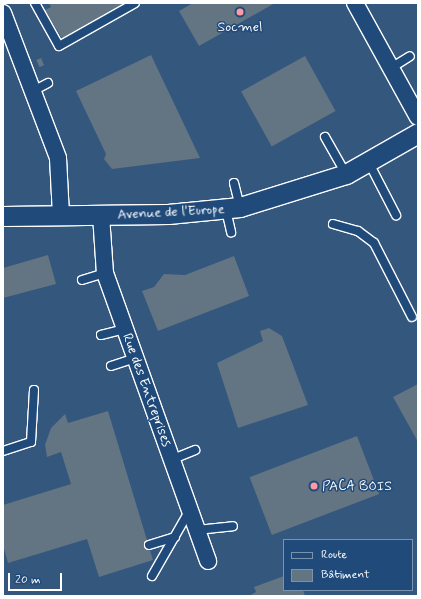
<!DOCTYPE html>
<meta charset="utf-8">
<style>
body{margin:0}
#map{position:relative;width:421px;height:599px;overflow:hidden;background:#1f4a7a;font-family:Mynerve,sans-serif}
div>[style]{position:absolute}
.built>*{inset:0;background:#33577d}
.building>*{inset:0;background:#637483;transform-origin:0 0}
.roads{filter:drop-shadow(1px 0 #fff) drop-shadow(-1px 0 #fff) drop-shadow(0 1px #fff) drop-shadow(0 -1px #fff)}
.service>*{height:8px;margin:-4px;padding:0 4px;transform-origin:4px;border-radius:4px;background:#1f4a7a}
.minor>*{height:16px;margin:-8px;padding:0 8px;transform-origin:8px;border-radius:8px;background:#1f4a7a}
.tertiary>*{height:19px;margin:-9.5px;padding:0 9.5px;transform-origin:9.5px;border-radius:9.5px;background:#1f4a7a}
.dots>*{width:11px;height:11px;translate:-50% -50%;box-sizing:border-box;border:2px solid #1f4a7a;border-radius:50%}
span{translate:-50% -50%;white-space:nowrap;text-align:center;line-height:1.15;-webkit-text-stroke:3px #1f4a7a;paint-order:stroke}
.poi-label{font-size:14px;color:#fff}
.left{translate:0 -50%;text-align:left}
.street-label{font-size:14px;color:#fff}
.frame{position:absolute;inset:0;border:4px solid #fff;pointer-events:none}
.legend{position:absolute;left:283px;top:539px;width:130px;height:52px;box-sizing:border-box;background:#1f4a7a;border:1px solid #7992af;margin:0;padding:5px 7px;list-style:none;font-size:12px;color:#fff}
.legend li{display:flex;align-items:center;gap:8px;height:20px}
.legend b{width:20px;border:1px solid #7992af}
.scale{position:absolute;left:8px;top:573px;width:54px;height:18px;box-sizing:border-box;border:2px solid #fff;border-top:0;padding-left:5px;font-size:12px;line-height:14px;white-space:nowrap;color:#fff;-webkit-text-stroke:3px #1f4a7a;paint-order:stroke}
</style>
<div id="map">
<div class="built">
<i style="clip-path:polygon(evenodd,3px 3px,418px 3px,418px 596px,3px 596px,3px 3px,284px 540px,412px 540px,412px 590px,284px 590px,284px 540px)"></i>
</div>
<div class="building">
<i style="clip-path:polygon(49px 3px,129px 3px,63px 40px,45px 10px,51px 7px)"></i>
<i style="clip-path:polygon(193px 3px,275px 3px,199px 46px,179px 11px)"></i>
<i style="clip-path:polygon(151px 55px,200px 158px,112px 169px,104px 159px,106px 154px,76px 91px)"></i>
<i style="left:305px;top:56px;width:63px;height:73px;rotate:61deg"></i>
<i style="left:41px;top:58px;width:8px;height:5px;rotate:67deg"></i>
<i style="clip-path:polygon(48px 255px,56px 284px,3px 298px,3px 268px)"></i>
<i style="clip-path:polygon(234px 256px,249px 296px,158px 331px,142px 291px,154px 287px,164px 274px,185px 275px)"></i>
<i style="clip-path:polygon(269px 328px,282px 336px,308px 405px,238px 428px,217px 363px,263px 341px,260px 331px)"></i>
<i style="clip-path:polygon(418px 384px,418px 442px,393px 397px)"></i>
<i style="clip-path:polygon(108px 411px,153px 560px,99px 577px,87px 539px,8px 563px,3px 545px,3px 505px,71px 484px,61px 452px,47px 457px,45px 445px,51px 428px,65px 414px,68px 423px)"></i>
<i style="left:357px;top:436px;width:62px;height:115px;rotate:69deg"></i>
<i style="clip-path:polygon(284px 576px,284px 590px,303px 590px,305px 596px,249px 596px,256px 592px,254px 587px)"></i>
</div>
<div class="roads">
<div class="service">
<i style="left:35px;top:3px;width:49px;rotate:60.8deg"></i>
<i style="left:59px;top:46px;width:87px;rotate:-29.5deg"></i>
<i style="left:391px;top:68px;width:22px;rotate:-32deg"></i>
<i style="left:33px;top:91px;width:17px;rotate:-28deg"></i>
<i style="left:325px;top:137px;width:43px;rotate:60.4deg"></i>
<i style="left:369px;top:163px;width:59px;rotate:62.6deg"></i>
<i style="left:234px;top:183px;width:25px;rotate:76deg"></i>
<i style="left:226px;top:210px;width:23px;rotate:77deg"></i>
<i style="left:333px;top:224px;width:26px;rotate:16deg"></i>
<i style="left:358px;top:231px;width:20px;rotate:37deg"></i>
<i style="left:374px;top:243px;width:83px;rotate:62.8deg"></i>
<i style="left:82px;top:280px;width:24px;rotate:-17deg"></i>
<i style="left:101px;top:335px;width:25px;rotate:-14deg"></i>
<i style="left:111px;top:366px;width:25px;rotate:-18deg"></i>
<i style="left:3px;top:451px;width:29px;rotate:-18deg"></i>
<i style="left:31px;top:442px;width:52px;rotate:-86.7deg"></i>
<i style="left:173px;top:459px;width:24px;rotate:-22deg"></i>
<i style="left:197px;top:530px;width:36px;rotate:-6deg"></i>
<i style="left:149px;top:545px;width:27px;rotate:-17deg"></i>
<i style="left:152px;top:576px;width:76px;rotate:-60.1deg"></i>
</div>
<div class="minor">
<i style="left:355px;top:3px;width:130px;rotate:61.1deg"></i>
<i style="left:3px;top:13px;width:155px;rotate:69.2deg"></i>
<i style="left:58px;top:158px;width:57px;rotate:87deg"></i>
<i style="left:101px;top:215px;width:58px;rotate:86.1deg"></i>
<i style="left:105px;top:273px;width:306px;rotate:70.3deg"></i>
</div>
<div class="tertiary">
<i style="left:3px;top:216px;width:165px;rotate:-0.7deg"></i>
<i style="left:168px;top:214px;width:72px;rotate:-5.6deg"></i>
<i style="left:240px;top:207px;width:111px;rotate:-17.3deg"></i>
<i style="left:346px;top:174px;width:83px;rotate:-29.7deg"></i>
</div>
</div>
<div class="dots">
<i style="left:240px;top:12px;background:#ff9aa2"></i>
<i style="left:314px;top:486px;background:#ff9aa2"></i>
</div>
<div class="poi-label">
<span style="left:240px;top:27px">Socmel</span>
<span class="left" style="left:322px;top:486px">PACA BOIS</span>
</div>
<div class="street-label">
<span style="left:171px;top:212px;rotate:-3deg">Avenue de l'Europe</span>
<span style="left:147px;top:390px;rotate:70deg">Rue des Entreprises</span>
</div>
<div class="frame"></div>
<ul class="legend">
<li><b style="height:5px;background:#1f4a7a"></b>Route</li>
<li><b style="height:11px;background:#637483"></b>Bâtiment</li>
</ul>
<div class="scale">20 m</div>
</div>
